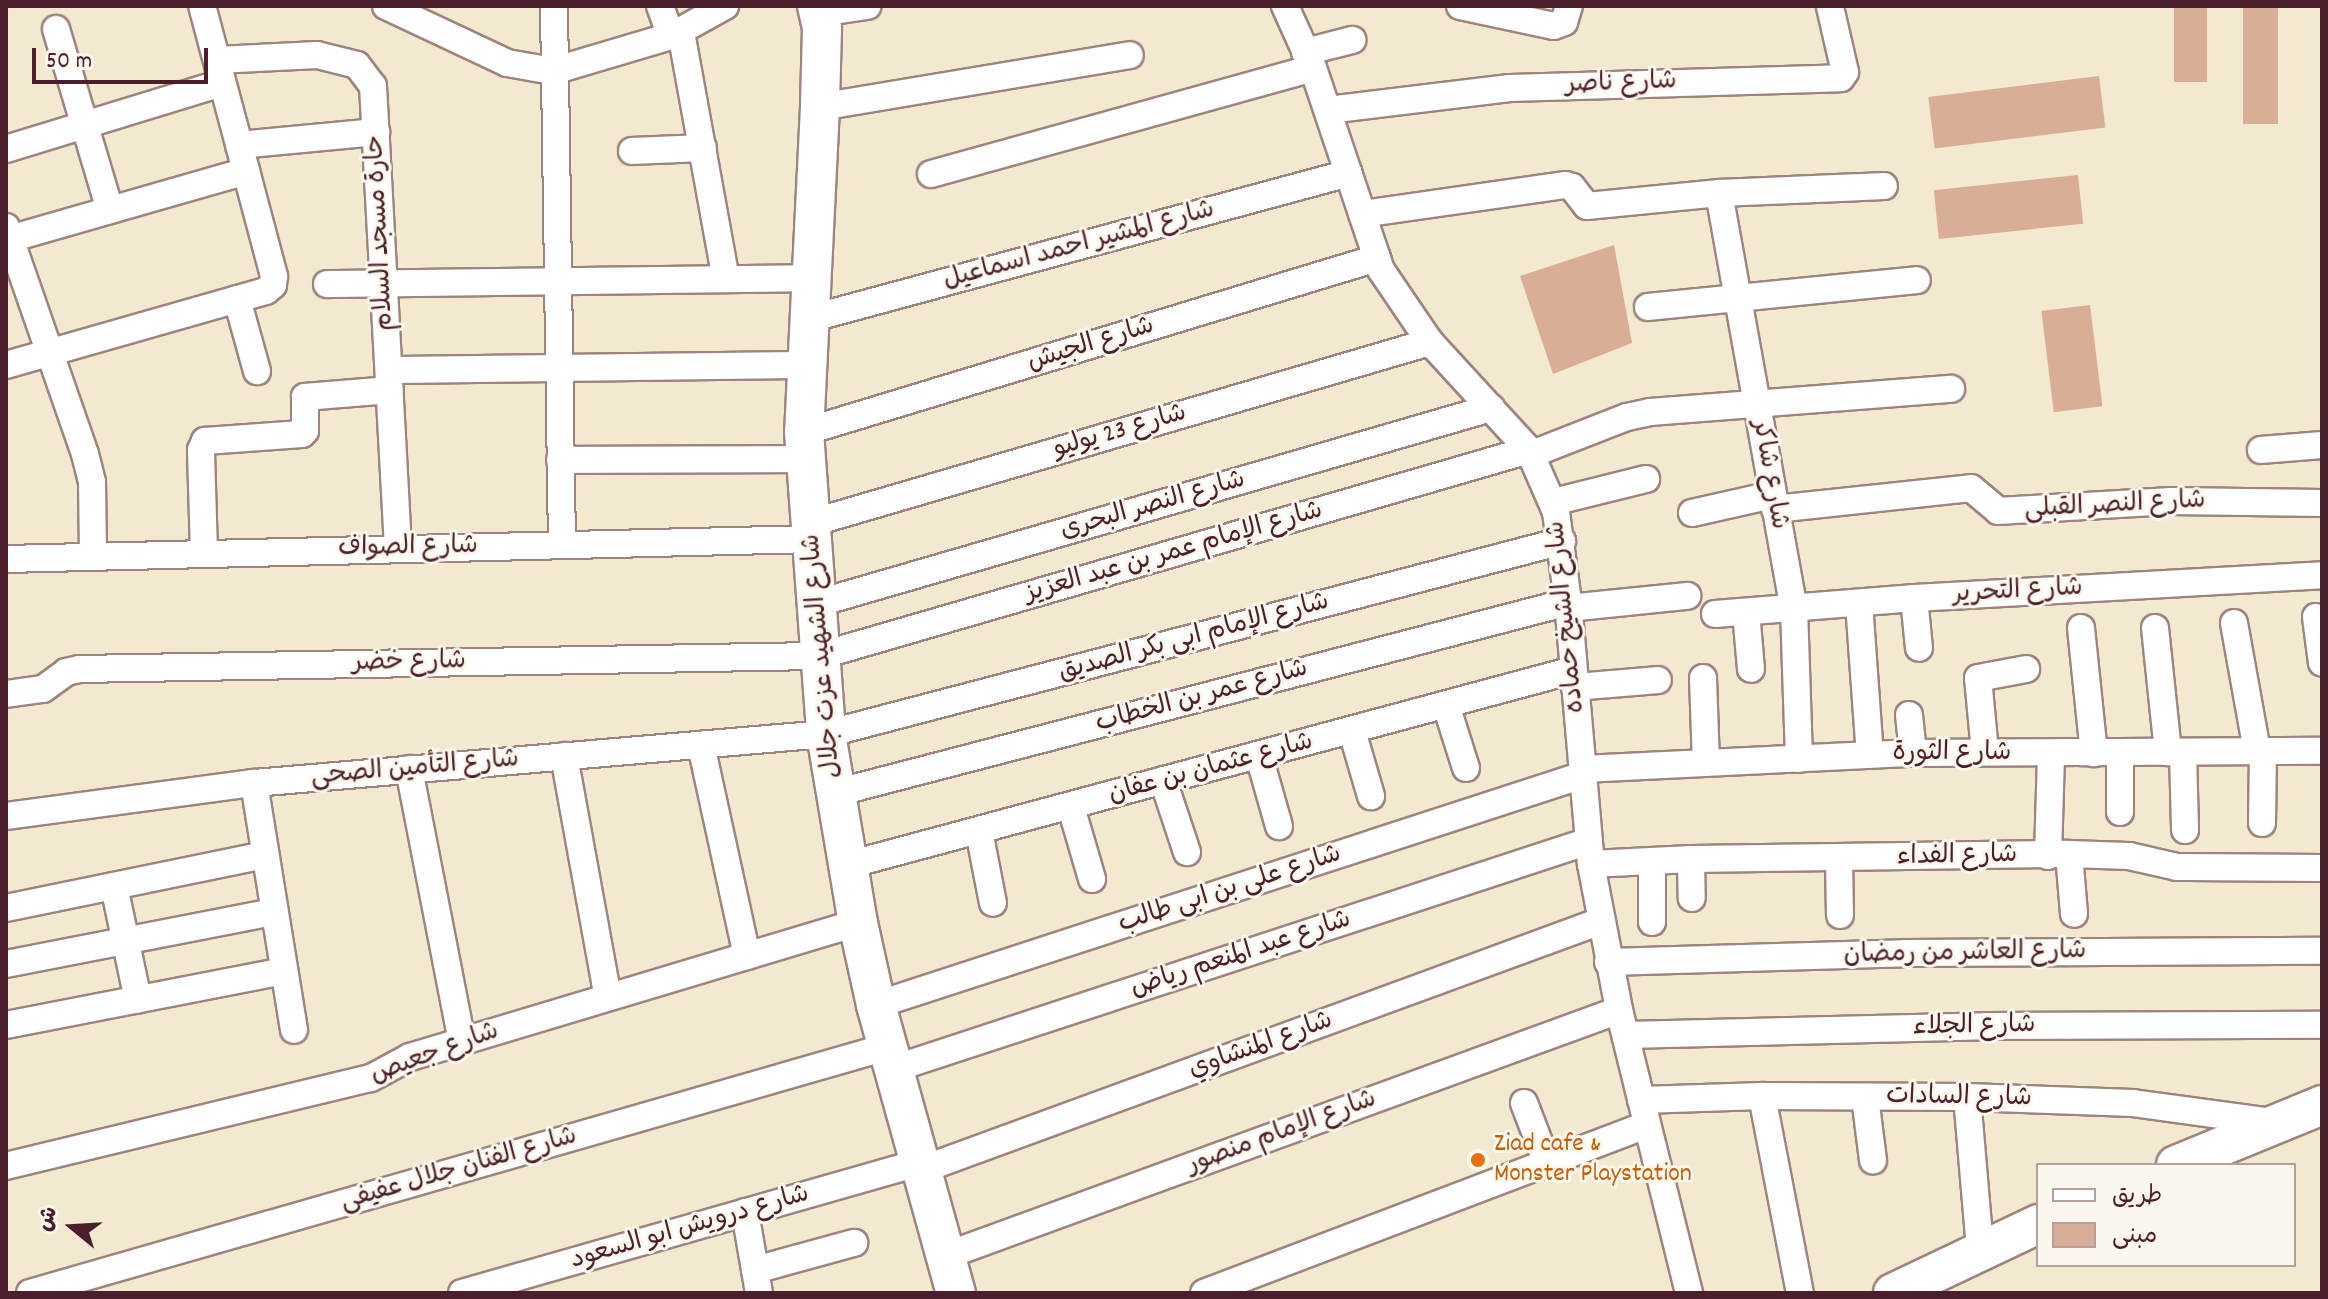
<!DOCTYPE html>
<meta charset="utf-8">
<style>
body{margin:0}
#map{position:relative;width:2328px;height:1299px;overflow:hidden;background:#f2e9d0;font-family:Dekko,"Playpen Sans Arabic",sans-serif}
div>[style]{position:absolute}
.building>*{inset:0;background:#d9ad96;transform-origin:0 0}
.roads{filter:drop-shadow(2px 0 #9e847e) drop-shadow(-2px 0 #9e847e) drop-shadow(0 2px #9e847e) drop-shadow(0 -2px #9e847e)}
.street>*{height:26px;margin:-13px;padding:0 13px;transform-origin:13px;border-radius:13px;background:#fff}
.secondary>*{height:38px;margin:-19px;padding:0 19px;transform-origin:19px;border-radius:19px;background:#fff}
.dots>*{width:22px;height:22px;translate:-50% -50%;box-sizing:border-box;border:4px solid #fbf7ec;border-radius:50%}
span{translate:-50% -50%;white-space:nowrap;text-align:center;line-height:1.15;-webkit-text-stroke:6px #fbf7ec;paint-order:stroke}
.street-label{font-size:26px;color:#4a1f2b}
.food-label{font-size:26px;color:#c56008}
.left{translate:0 -50%;text-align:left}
.frame{position:absolute;inset:0;border:8px solid #4a1f2b;pointer-events:none}
.legend{position:absolute;left:2036px;top:1163px;width:260px;height:104px;box-sizing:border-box;background:#fbf7ec;border:2px solid #b4a19f;margin:0;padding:10px 14px;list-style:none;font-size:24px;color:#4a1f2b}
.legend li{display:flex;align-items:center;gap:16px;height:40px}
.legend b{width:40px;border:2px solid #b4a19f}
.north{position:absolute;left:32px;top:1187px;width:80px;height:80px;-webkit-text-stroke:6px #fbf7ec;paint-order:stroke;rotate:288deg;font-size:22px;font-weight:700;line-height:32px;text-align:center;color:#4a1f2b}
.north::after{content:'';display:block;margin:auto;width:28px;height:36px;background:#4a1f2b;clip-path:polygon(50% 0,100% 100%,50% 72%,0 100%)}
.scale{position:absolute;left:32px;top:48px;width:176px;height:36px;box-sizing:border-box;border:4px solid #4a1f2b;border-top:0;padding-left:10px;font-size:24px;line-height:28px;white-space:nowrap;color:#4a1f2b;-webkit-text-stroke:6px #fbf7ec;paint-order:stroke}
</style>
<div id="map">
<div class="building">
<i style="left:2174px;top:6px;width:33px;height:76px"></i>
<i style="left:2243px;top:6px;width:35px;height:118px"></i>
<i style="left:2099px;top:76px;width:52px;height:172px;rotate:83deg"></i>
<i style="left:2078px;top:175px;width:49px;height:145px;rotate:84deg"></i>
<i style="clip-path:polygon(1614px 245px,1632px 343px,1553px 374px,1520px 276px)"></i>
<i style="left:2090px;top:305px;width:102px;height:49px;rotate:83deg"></i>
</div>
<div class="roads">
<div class="street">
<i style="left:386px;top:6px;width:134px;rotate:25.2deg"></i>
<i style="left:507px;top:63px;width:47px;rotate:9.9deg"></i>
<i style="left:553px;top:71px;width:123px;rotate:-16.5deg"></i>
<i style="left:671px;top:36px;width:62px;rotate:-29.1deg"></i>
<i style="left:554px;top:6px;width:539px;rotate:89.15deg"></i>
<i style="left:660px;top:6px;width:32px;rotate:70deg"></i>
<i style="left:1285px;top:6px;width:68px;rotate:65.7deg"></i>
<i style="left:1313px;top:68px;width:213px;rotate:71.4deg"></i>
<i style="left:1381px;top:270px;width:87px;rotate:55.8deg"></i>
<i style="left:1430px;top:342px;width:147px;rotate:47.5deg"></i>
<i style="left:1529px;top:450px;width:68px;rotate:66.5deg"></i>
<i style="left:1556px;top:512px;width:91px;rotate:82.4deg"></i>
<i style="left:1568px;top:602px;width:263px;rotate:85deg"></i>
<i style="left:1591px;top:864px;width:149px;rotate:79.1deg"></i>
<i style="left:1619px;top:1010px;width:292px;rotate:76.1deg"></i>
<i style="left:1460px;top:6px;width:96px;rotate:12deg"></i>
<i style="left:1554px;top:26px;width:11px;rotate:-22deg"></i>
<i style="left:1564px;top:22px;width:17px;rotate:-73deg"></i>
<i style="left:820px;top:13px;width:48px;rotate:-8.5deg"></i>
<i style="left:56px;top:29px;width:189px;rotate:73.4deg"></i>
<i style="left:681px;top:32px;width:251px;rotate:79.7deg"></i>
<i style="left:1305px;top:52px;width:49px;rotate:-14.3deg"></i>
<i style="left:217px;top:60px;width:100px;rotate:-2.9deg"></i>
<i style="left:317px;top:55px;width:41px;rotate:14deg"></i>
<i style="left:357px;top:65px;width:26px;rotate:53deg"></i>
<i style="left:373px;top:86px;width:463px;rotate:86.9deg"></i>
<i style="left:820px;top:107px;width:314px;rotate:-9.5deg"></i>
<i style="left:1328px;top:110px;width:183px;rotate:-6.9deg"></i>
<i style="left:1510px;top:88px;width:331px;rotate:-1.7deg"></i>
<i style="left:1841px;top:78px;width:7px;rotate:-56deg"></i>
<i style="left:1845px;top:72px;width:67px;rotate:-103deg"></i>
<i style="left:239px;top:145px;width:138px;rotate:-5.4deg"></i>
<i style="left:6px;top:149px;width:226px;rotate:-17deg"></i>
<i style="left:632px;top:151px;width:71px;rotate:-2.4deg"></i>
<i style="left:931px;top:174px;width:396px;rotate:-15.5deg"></i>
<i style="left:1719px;top:193px;width:422px;rotate:79.8deg"></i>
<i style="left:1794px;top:608px;width:151px;rotate:88.1deg"></i>
<i style="left:1362px;top:214px;width:206px;rotate:-8.1deg"></i>
<i style="left:1566px;top:185px;width:6px;rotate:18deg"></i>
<i style="left:1572px;top:187px;width:24px;rotate:52deg"></i>
<i style="left:1587px;top:206px;width:133px;rotate:-5.6deg"></i>
<i style="left:1719px;top:193px;width:165px;rotate:-2.4deg"></i>
<i style="left:6px;top:227px;width:240px;rotate:70.8deg"></i>
<i style="left:85px;top:454px;width:29px;rotate:76deg"></i>
<i style="left:92px;top:482px;width:72px;rotate:89.2deg"></i>
<i style="left:6px;top:240px;width:250px;rotate:-16deg"></i>
<i style="left:327px;top:284px;width:485px;rotate:-0.7deg"></i>
<i style="left:237px;top:299px;width:75px;rotate:74.5deg"></i>
<i style="left:1648px;top:307px;width:270px;rotate:-5.7deg"></i>
<i style="left:809px;top:319px;width:559px;rotate:-15.13deg"></i>
<i style="left:6px;top:365px;width:270px;rotate:-15.9deg"></i>
<i style="left:266px;top:291px;width:9px;rotate:-41deg"></i>
<i style="left:273px;top:285px;width:9px;rotate:-84deg"></i>
<i style="left:274px;top:276px;width:279px;rotate:-104.9deg"></i>
<i style="left:389px;top:370px;width:416px;rotate:-0.7deg"></i>
<i style="left:804px;top:432px;width:599px;rotate:-16.89deg"></i>
<i style="left:2261px;top:450px;width:61px;rotate:-4.7deg"></i>
<i style="left:1532px;top:454px;width:102px;rotate:-21.3deg"></i>
<i style="left:1627px;top:417px;width:24px;rotate:-12deg"></i>
<i style="left:1650px;top:412px;width:302px;rotate:-4.4deg"></i>
<i style="left:560px;top:460px;width:245px;rotate:-0.2deg"></i>
<i style="left:1553px;top:502px;width:96px;rotate:-13.9deg"></i>
<i style="left:1775px;top:509px;width:197px;rotate:-6.1deg"></i>
<i style="left:1971px;top:488px;width:35px;rotate:40deg"></i>
<i style="left:1998px;top:511px;width:173px;rotate:-3.3deg"></i>
<i style="left:2171px;top:501px;width:151px;rotate:0.8deg"></i>
<i style="left:1692px;top:513px;width:82px;rotate:-12.7deg"></i>
<i style="left:811px;top:523px;width:645px;rotate:-16.3deg"></i>
<i style="left:204px;top:553px;width:103px;rotate:-91.7deg"></i>
<i style="left:201px;top:450px;width:10px;rotate:-66deg"></i>
<i style="left:205px;top:441px;width:97px;rotate:-4.1deg"></i>
<i style="left:302px;top:434px;width:4px;rotate:-45deg"></i>
<i style="left:305px;top:431px;width:34px;rotate:-90deg"></i>
<i style="left:305px;top:397px;width:85px;rotate:-4.7deg"></i>
<i style="left:6px;top:559px;width:805px;rotate:-1.42deg"></i>
<i style="left:1914px;top:598px;width:50px;rotate:84.3deg"></i>
<i style="left:1859px;top:603px;width:152px;rotate:85.9deg"></i>
<i style="left:815px;top:604px;width:704px;rotate:-16.17deg"></i>
<i style="left:1568px;top:608px;width:120px;rotate:-5.8deg"></i>
<i style="left:1746px;top:612px;width:57px;rotate:85deg"></i>
<i style="left:1715px;top:614px;width:200px;rotate:-4.6deg"></i>
<i style="left:1914px;top:598px;width:409px;rotate:-3.2deg"></i>
<i style="left:2316px;top:617px;width:46px;rotate:82.6deg"></i>
<i style="left:2234px;top:623px;width:130px;rotate:79.8deg"></i>
<i style="left:2081px;top:628px;width:126px;rotate:84.1deg"></i>
<i style="left:2155px;top:628px;width:125px;rotate:84deg"></i>
<i style="left:1703px;top:678px;width:85px;rotate:88deg"></i>
<i style="left:1575px;top:687px;width:83px;rotate:-4.8deg"></i>
<i style="left:6px;top:694px;width:37px;rotate:-8deg"></i>
<i style="left:43px;top:689px;width:29px;rotate:-36deg"></i>
<i style="left:66px;top:672px;width:13px;rotate:-13deg"></i>
<i style="left:79px;top:669px;width:740px;rotate:-1.01deg"></i>
<i style="left:819px;top:656px;width:739px;rotate:-16.18deg"></i>
<i style="left:1446px;top:705px;width:66px;rotate:72.4deg"></i>
<i style="left:1909px;top:715px;width:38px;rotate:84deg"></i>
<i style="left:1352px;top:731px;width:68px;rotate:73.7deg"></i>
<i style="left:701px;top:745px;width:216px;rotate:77.7deg"></i>
<i style="left:1985px;top:752px;width:74px;rotate:-95.4deg"></i>
<i style="left:1978px;top:678px;width:49px;rotate:-10.6deg"></i>
<i style="left:2183px;top:752px;width:78px;rotate:88.5deg"></i>
<i style="left:2120px;top:753px;width:59px;rotate:90deg"></i>
<i style="left:564px;top:756px;width:245px;rotate:79.7deg"></i>
<i style="left:1259px;top:756px;width:73px;rotate:74.1deg"></i>
<i style="left:409px;top:769px;width:277px;rotate:79deg"></i>
<i style="left:1583px;top:769px;width:330px;rotate:-2.8deg"></i>
<i style="left:1913px;top:753px;width:409px;rotate:-0.3deg"></i>
<i style="left:1163px;top:780px;width:76px;rotate:71.6deg"></i>
<i style="left:254px;top:783px;width:250px;rotate:80.8deg"></i>
<i style="left:835px;top:793px;width:757px;rotate:-14.6deg"></i>
<i style="left:1071px;top:807px;width:75px;rotate:73.7deg"></i>
<i style="left:6px;top:816px;width:250px;rotate:-7.6deg"></i>
<i style="left:254px;top:783px;width:574px;rotate:-4.9deg"></i>
<i style="left:826px;top:734px;width:761px;rotate:-14.69deg"></i>
<i style="left:2262px;top:823px;width:72px;rotate:-89.2deg"></i>
<i style="left:979px;top:831px;width:73px;rotate:79deg"></i>
<i style="left:2069px;top:854px;width:60px;rotate:85.2deg"></i>
<i style="left:2048px;top:856px;width:102px;rotate:-88.3deg"></i>
<i style="left:1691px;top:859px;width:39px;rotate:89deg"></i>
<i style="left:1839px;top:859px;width:56px;rotate:89deg"></i>
<i style="left:1591px;top:864px;width:100px;rotate:-2.9deg"></i>
<i style="left:1691px;top:859px;width:378px;rotate:-0.8deg"></i>
<i style="left:2069px;top:854px;width:60px;rotate:1.9deg"></i>
<i style="left:2129px;top:856px;width:49px;rotate:12.9deg"></i>
<i style="left:2177px;top:867px;width:145px;rotate:0.4deg"></i>
<i style="left:848px;top:865px;width:751px;rotate:-15.05deg"></i>
<i style="left:114px;top:886px;width:116px;rotate:78.1deg"></i>
<i style="left:6px;top:908px;width:264px;rotate:-11.6deg"></i>
<i style="left:1652px;top:922px;width:61px;rotate:-90deg"></i>
<i style="left:1608px;top:962px;width:297px;rotate:-1.7deg"></i>
<i style="left:1905px;top:953px;width:417px;rotate:-0.3deg"></i>
<i style="left:6px;top:964px;width:272px;rotate:-11deg"></i>
<i style="left:876px;top:1005px;width:743px;rotate:-18.02deg"></i>
<i style="left:6px;top:1025px;width:283px;rotate:-11deg"></i>
<i style="left:1626px;top:1035px;width:360px;rotate:-1.4deg"></i>
<i style="left:1986px;top:1026px;width:336px;rotate:-0.2deg"></i>
<i style="left:893px;top:1069px;width:732px;rotate:-18.14deg"></i>
<i style="left:1762px;top:1096px;width:201px;rotate:79.1deg"></i>
<i style="left:1865px;top:1097px;width:64px;rotate:82.8deg"></i>
<i style="left:1967px;top:1097px;width:153px;rotate:85.1deg"></i>
<i style="left:1641px;top:1100px;width:121px;rotate:-1.9deg"></i>
<i style="left:1762px;top:1096px;width:205px;rotate:0.3deg"></i>
<i style="left:1967px;top:1097px;width:166px;rotate:2.1deg"></i>
<i style="left:2133px;top:1103px;width:140px;rotate:7.8deg"></i>
<i style="left:1524px;top:1103px;width:64px;rotate:69deg"></i>
<i style="left:6px;top:1166px;width:375px;rotate:-13.6deg"></i>
<i style="left:371px;top:1078px;width:44px;rotate:-28.3deg"></i>
<i style="left:410px;top:1057px;width:468px;rotate:-16.7deg"></i>
<i style="left:921px;top:1170px;width:724px;rotate:-20.11deg"></i>
<i style="left:745px;top:1212px;width:82px;rotate:80.2deg"></i>
<i style="left:945px;top:1256px;width:717px;rotate:-20.05deg"></i>
<i style="left:755px;top:1270px;width:103px;rotate:-15.3deg"></i>
<i style="left:30px;top:1293px;width:892px;rotate:-16.02deg"></i>
<i style="left:462px;top:1293px;width:475px;rotate:-15.9deg"></i>
<i style="left:1204px;top:1293px;width:474px;rotate:-20.8deg"></i>
</div>
<div class="secondary">
<i style="left:817px;top:6px;width:23px;rotate:77deg"></i>
<i style="left:822px;top:28px;width:79px;rotate:91.5deg"></i>
<i style="left:820px;top:107px;width:325px;rotate:92.8deg"></i>
<i style="left:804px;top:432px;width:303px;rotate:85.8deg"></i>
<i style="left:826px;top:734px;width:192px;rotate:80.4deg"></i>
<i style="left:858px;top:923px;width:84px;rotate:77.6deg"></i>
<i style="left:876px;top:1005px;width:299px;rotate:74.5deg"></i>
<i style="left:2176px;top:1165px;width:158px;rotate:-22.3deg"></i>
<i style="left:1893px;top:1293px;width:161px;rotate:-25.4deg"></i>
</div>
</div>
<div class="dots">
<i style="left:1478px;top:1160px;background:#e8710a"></i>
</div>
<div class="street-label">
<span style="left:1621px;top:84px;rotate:-2deg">شارع ناصر</span>
<span style="left:381px;top:233px;rotate:-93deg">حارة مسجد السلام</span>
<span style="left:1079px;top:246px;rotate:-15deg">شارع المشير احمد اسماعيل</span>
<span style="left:1091px;top:345px;rotate:-17deg">شارع الجيش</span>
<span style="left:1120px;top:432px;rotate:-16deg">شارع 23 يوليو</span>
<span style="left:1769px;top:475px;rotate:80deg">شارع شاكر</span>
<span style="left:1153px;top:506px;rotate:-16deg">شارع النصر البحرى</span>
<span style="left:2115px;top:506px;rotate:-3deg">شارع النصر القبلى</span>
<span style="left:408px;top:548px;rotate:-1deg">شارع الصواف</span>
<span style="left:1174px;top:553px;rotate:-16deg">شارع الإمام عمر بن عبد العزيز</span>
<span style="left:2018px;top:592px;rotate:-3deg">شارع التحرير</span>
<span style="left:1567px;top:617px;rotate:-96deg">شارع الشيخ حماده</span>
<span style="left:1194px;top:638px;rotate:-15deg">شارع الإمام ابى بكر الصديق</span>
<span style="left:823px;top:656px;rotate:-95deg">شارع الشهيد عزت جلال</span>
<span style="left:409px;top:663px;rotate:-1deg">شارع خضر</span>
<span style="left:1202px;top:697px;rotate:-15deg">شارع عمر بن الخطاب</span>
<span style="left:1952px;top:754px">شارع الثورة</span>
<span style="left:415px;top:769px;rotate:-5deg">شارع التأمين الصحى</span>
<span style="left:1211px;top:769px;rotate:-15deg">شارع عثمان بن عفان</span>
<span style="left:1957px;top:857px;rotate:-1deg">شارع الفداء</span>
<span style="left:1230px;top:890px;rotate:-18deg">شارع على بن ابى طالب</span>
<span style="left:1965px;top:954px;rotate:-1deg">شارع العاشر من رمضان</span>
<span style="left:1241px;top:955px;rotate:-18deg">شارع عبد المنعم رياض</span>
<span style="left:1974px;top:1027px;rotate:-1deg">شارع الجلاء</span>
<span style="left:1261px;top:1046px;rotate:-20deg">شارع المنشاوي</span>
<span style="left:435px;top:1054px;rotate:-20deg">شارع جعيص</span>
<span style="left:1959px;top:1098px;rotate:1deg">شارع السادات</span>
<span style="left:1282px;top:1133px;rotate:-20deg">شارع الإمام منصور</span>
<span style="left:459px;top:1170px;rotate:-16deg">شارع الفنان جلال عفيفى</span>
<span style="left:690px;top:1228px;rotate:-16deg">شارع درويش ابو السعود</span>
</div>
<div class="food-label">
<span class="left" style="left:1494px;top:1160px">Ziad cafe &amp;<br>Monster Playstation</span>
</div>
<div class="frame"></div>
<ul class="legend">
<li><b style="height:10px;background:#fff"></b>طريق</li>
<li><b style="height:22px;background:#d9ad96"></b>مبنى</li>
</ul>
<div class="north">ش</div>
<div class="scale">50 m</div>
</div>
